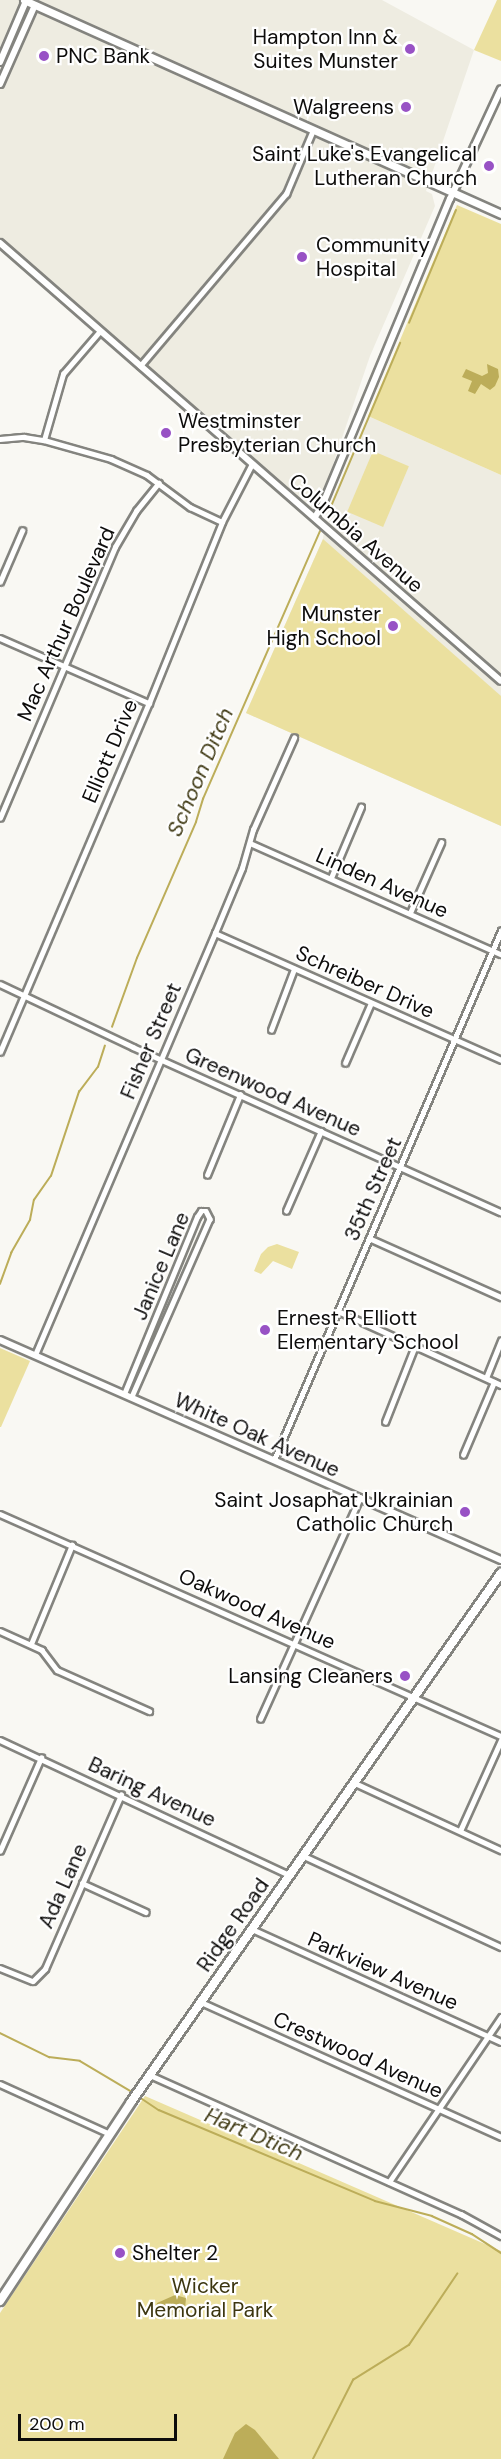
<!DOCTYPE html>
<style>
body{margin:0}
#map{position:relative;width:501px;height:2459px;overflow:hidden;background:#f9f8f3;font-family:"DM Sans",sans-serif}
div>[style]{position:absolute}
.built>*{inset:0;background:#eeece1}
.green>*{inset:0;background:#ebe09f;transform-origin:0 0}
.water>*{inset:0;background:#bcad59}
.stream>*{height:1.5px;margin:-0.75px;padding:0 0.75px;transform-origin:0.75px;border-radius:0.75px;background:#bcad59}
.roads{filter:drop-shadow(2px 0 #84847f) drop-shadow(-2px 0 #84847f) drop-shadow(0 2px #84847f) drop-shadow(0 -2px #84847f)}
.minor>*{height:4.5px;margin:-2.25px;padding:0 2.25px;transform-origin:2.25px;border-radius:2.25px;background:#fff}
.tertiary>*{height:6px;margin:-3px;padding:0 3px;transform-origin:3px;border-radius:3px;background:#fff}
.secondary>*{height:7px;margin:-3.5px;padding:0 3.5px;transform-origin:3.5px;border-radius:3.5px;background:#fff}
.primary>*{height:8px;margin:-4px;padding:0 4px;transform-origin:4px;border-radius:4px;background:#fff}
.dots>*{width:16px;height:16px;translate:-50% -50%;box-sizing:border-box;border:3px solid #fff;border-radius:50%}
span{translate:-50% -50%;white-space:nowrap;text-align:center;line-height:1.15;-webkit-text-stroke:4.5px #fff;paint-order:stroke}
.poi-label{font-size:21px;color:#0d0c0b}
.right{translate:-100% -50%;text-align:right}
.left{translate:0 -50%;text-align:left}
.street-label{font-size:21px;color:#0d0c0b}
.park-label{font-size:21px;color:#3c3610}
.water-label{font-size:22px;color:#423c17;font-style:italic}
.scale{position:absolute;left:18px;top:2414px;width:159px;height:27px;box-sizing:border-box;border:3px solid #0d0c0b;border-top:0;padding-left:8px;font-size:18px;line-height:21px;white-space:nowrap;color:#0d0c0b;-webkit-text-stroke:4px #fff;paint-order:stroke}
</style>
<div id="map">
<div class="built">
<i style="clip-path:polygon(0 0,382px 0,474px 50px,426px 191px,432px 194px,435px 206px,370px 356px,315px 517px,0 243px)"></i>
<i style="clip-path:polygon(368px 416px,501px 475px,501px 826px,246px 713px,323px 539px,326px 515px)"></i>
</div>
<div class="green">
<i style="clip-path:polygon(497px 0,501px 0,501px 61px,474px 50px)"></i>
<i style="clip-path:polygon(457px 205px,501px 224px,501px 475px,368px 416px)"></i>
<i style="left:373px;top:451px;width:39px;height:66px;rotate:23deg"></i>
<i style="clip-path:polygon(323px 539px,501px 696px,501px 826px,246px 713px)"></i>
<i style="clip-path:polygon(277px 1244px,299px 1252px,292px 1269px,273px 1261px,261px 1274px,254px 1271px,261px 1254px,268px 1247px)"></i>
<i style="clip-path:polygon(0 1348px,30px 1361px,1px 1427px,0 1427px)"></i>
<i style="clip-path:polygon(145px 2096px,501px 2251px,501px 2459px,0 2459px,0 2313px)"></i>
</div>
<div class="water">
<i style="clip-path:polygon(487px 364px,498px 369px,499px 377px,495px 386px,490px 390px,481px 384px,475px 394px,468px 391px,472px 381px,462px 377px,466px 369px,482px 376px,488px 373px)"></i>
<i style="clip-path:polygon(175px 2295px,186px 2298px,185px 2309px,166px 2318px,159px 2318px,154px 2312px,157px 2303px)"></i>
<i style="clip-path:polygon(246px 2424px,255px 2430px,279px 2459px,223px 2459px,235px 2433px)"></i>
</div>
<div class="stream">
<i style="left:409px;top:323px;width:122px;rotate:-67.4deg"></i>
<i style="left:330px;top:509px;width:180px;rotate:-67.1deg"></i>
<i style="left:112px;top:1027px;width:73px;rotate:-70.1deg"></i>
<i style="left:137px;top:958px;width:148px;rotate:-66.5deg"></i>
<i style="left:196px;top:822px;width:24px;rotate:-73deg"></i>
<i style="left:203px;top:799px;width:292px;rotate:-66.4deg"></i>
<i style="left:0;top:1284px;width:33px;rotate:-70deg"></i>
<i style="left:11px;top:1253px;width:38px;rotate:-60deg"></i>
<i style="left:30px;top:1220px;width:20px;rotate:-79deg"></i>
<i style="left:34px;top:1200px;width:29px;rotate:-55deg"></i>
<i style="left:51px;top:1176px;width:89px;rotate:-71.6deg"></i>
<i style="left:79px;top:1092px;width:31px;rotate:-53deg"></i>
<i style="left:98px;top:1067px;width:22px;rotate:-72deg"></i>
<i style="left:0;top:2033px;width:55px;rotate:26.1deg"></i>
<i style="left:49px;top:2057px;width:31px;rotate:7deg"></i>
<i style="left:80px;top:2061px;width:63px;rotate:30.7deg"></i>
<i style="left:138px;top:2096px;width:25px;rotate:34deg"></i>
<i style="left:159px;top:2110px;width:234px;rotate:22.8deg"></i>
<i style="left:375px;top:2201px;width:59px;rotate:14.7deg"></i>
<i style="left:432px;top:2216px;width:44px;rotate:24.2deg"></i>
<i style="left:472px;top:2234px;width:35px;rotate:33deg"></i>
<i style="left:313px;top:2459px;width:89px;rotate:-63.1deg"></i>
<i style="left:353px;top:2380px;width:66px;rotate:-32deg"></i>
<i style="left:409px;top:2345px;width:86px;rotate:-55.9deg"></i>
</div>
<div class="roads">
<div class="minor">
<i style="left:140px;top:366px;width:226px;rotate:-49.7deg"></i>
<i style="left:286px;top:194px;width:69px;rotate:-67.1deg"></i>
<i style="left:0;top:439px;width:24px;rotate:-5deg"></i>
<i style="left:24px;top:437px;width:20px;rotate:9deg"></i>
<i style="left:44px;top:440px;width:70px;rotate:15.8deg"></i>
<i style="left:111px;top:459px;width:39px;rotate:24deg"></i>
<i style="left:147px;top:475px;width:54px;rotate:36.7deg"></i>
<i style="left:190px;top:507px;width:35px;rotate:25deg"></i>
<i style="left:44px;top:440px;width:69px;rotate:-73.9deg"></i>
<i style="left:63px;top:374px;width:57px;rotate:-49.3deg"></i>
<i style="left:0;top:582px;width:56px;rotate:-66.7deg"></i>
<i style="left:0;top:638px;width:163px;rotate:23.6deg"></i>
<i style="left:0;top:818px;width:294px;rotate:-67deg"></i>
<i style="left:115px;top:547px;width:42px;rotate:-59.7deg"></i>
<i style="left:136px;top:511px;width:36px;rotate:-51deg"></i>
<i style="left:250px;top:843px;width:274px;rotate:23.9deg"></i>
<i style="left:331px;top:878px;width:77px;rotate:-67.1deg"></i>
<i style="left:410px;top:913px;width:77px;rotate:-66.1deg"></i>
<i style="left:215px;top:933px;width:313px;rotate:23.9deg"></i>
<i style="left:0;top:984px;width:147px;rotate:25.3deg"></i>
<i style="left:133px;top:1047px;width:403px;rotate:24.2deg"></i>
<i style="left:271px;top:1030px;width:65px;rotate:-69.3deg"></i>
<i style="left:0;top:1052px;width:379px;rotate:-66.9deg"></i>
<i style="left:149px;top:703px;width:195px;rotate:-68deg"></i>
<i style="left:222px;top:522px;width:65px;rotate:-62.7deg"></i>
<i style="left:345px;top:1063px;width:65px;rotate:-66.6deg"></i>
<i style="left:207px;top:1175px;width:87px;rotate:-67.6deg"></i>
<i style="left:286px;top:1211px;width:87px;rotate:-66.4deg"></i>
<i style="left:369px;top:1238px;width:145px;rotate:24.1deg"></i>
<i style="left:338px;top:1311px;width:179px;rotate:24.4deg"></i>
<i style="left:35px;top:1355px;width:459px;rotate:-66.9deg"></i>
<i style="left:215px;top:933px;width:70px;rotate:-67.4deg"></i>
<i style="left:242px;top:868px;width:40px;rotate:-74deg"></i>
<i style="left:253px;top:830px;width:101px;rotate:-66deg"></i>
<i style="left:486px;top:1378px;width:40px;rotate:-68deg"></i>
<i style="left:124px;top:1394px;width:191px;rotate:-67.6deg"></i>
<i style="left:197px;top:1217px;width:7px;rotate:-56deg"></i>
<i style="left:201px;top:1211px;width:5px"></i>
<i style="left:206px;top:1211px;width:9px;rotate:63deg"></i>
<i style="left:210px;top:1219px;width:194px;rotate:113.7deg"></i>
<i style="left:385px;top:1422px;width:82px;rotate:-68.5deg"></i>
<i style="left:463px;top:1455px;width:79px;rotate:-67deg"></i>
<i style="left:274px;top:1460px;width:576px;rotate:-66.78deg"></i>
<i style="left:0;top:1514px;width:548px;rotate:23.9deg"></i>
<i style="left:0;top:1631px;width:46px;rotate:24.3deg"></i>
<i style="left:42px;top:1650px;width:25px;rotate:53deg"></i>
<i style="left:57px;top:1670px;width:101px;rotate:24deg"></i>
<i style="left:31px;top:1644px;width:107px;rotate:-67.5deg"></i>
<i style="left:260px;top:1719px;width:243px;rotate:-65.7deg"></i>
<i style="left:0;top:1740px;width:320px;rotate:25deg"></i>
<i style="left:355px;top:1783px;width:161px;rotate:24.7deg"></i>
<i style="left:460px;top:1831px;width:100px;rotate:-65.7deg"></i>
<i style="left:0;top:1851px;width:102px;rotate:-66.2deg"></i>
<i style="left:304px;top:1856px;width:217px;rotate:24.8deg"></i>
<i style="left:82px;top:1883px;width:70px;rotate:24.4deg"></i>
<i style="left:252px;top:1929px;width:273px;rotate:24.4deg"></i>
<i style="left:0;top:1968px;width:35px;rotate:22deg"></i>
<i style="left:33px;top:1981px;width:17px;rotate:-45deg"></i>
<i style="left:45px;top:1969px;width:190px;rotate:-66.4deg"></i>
<i style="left:201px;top:2002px;width:329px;rotate:24.2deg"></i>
<i style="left:150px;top:2075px;width:341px;rotate:24.1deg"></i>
<i style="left:461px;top:2214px;width:46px;rotate:28.8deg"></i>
<i style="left:0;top:2084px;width:121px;rotate:24.4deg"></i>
<i style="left:389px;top:2182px;width:199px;rotate:-55.8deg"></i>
</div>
<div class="tertiary">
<i style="left:0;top:62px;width:66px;rotate:-66.9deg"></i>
<i style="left:0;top:84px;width:86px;rotate:-66.1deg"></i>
<i style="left:0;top:243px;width:665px;rotate:41.16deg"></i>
<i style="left:315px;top:517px;width:13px;rotate:-58deg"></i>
<i style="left:322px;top:506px;width:333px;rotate:-67.4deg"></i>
<i style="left:450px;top:199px;width:121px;rotate:-65.1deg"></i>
<i style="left:0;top:1340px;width:547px;rotate:23.71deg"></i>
</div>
<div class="secondary">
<i style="left:24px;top:0;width:523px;rotate:24.16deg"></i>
</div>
<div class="primary">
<i style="left:0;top:2301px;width:238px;rotate:-56.6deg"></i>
<i style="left:131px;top:2102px;width:646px;rotate:-55.03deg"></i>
</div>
</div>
<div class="dots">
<i style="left:410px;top:49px;background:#9852c5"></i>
<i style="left:44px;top:56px;background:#9852c5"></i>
<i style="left:406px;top:107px;background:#9852c5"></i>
<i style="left:489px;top:166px;background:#9852c5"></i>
<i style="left:302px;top:257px;background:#9852c5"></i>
<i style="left:166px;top:433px;background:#9852c5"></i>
<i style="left:393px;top:626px;background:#9852c5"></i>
<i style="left:265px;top:1330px;background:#9852c5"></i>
<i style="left:465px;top:1512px;background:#9852c5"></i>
<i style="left:405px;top:1676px;background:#9852c5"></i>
<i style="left:120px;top:2253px;background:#9852c5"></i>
</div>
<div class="poi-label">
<span class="right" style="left:398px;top:49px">Hampton Inn &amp;<br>Suites Munster</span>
<span class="left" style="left:56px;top:56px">PNC Bank</span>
<span class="right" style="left:394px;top:107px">Walgreens</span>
<span class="right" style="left:477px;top:166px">Saint Luke's Evangelical<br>Lutheran Church</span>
<span class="left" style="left:316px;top:257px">Community<br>Hospital</span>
<span class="left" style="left:178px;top:433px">Westminster<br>Presbyterian Church</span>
<span class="right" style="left:381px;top:626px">Munster<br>High School</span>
<span class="left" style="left:277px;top:1330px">Ernest R Elliott<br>Elementary School</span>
<span class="right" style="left:453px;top:1512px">Saint Josaphat Ukrainian<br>Catholic Church</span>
<span class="right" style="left:393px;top:1676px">Lansing Cleaners</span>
<span class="left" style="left:132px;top:2253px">Shelter 2</span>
</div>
<div class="street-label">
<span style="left:356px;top:533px;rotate:41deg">Columbia Avenue</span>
<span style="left:66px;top:624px;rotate:-66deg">Mac Arthur Boulevard</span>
<span style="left:110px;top:751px;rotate:-67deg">Elliott Drive</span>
<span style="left:382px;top:883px;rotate:24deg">Linden Avenue</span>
<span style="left:365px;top:982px;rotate:24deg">Schreiber Drive</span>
<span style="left:151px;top:1041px;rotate:-67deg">Fisher Street</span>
<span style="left:273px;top:1092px;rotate:24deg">Greenwood Avenue</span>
<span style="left:373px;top:1189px;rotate:-66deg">35th Street</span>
<span style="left:161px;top:1266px;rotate:-67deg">Janice Lane</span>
<span style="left:257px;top:1435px;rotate:24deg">White Oak Avenue</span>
<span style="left:257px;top:1609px;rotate:24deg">Oakwood Avenue</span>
<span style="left:152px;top:1792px;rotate:25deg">Baring Avenue</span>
<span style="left:63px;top:1886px;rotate:-66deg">Ada Lane</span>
<span style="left:233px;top:1925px;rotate:-55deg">Ridge Road</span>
<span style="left:383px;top:1971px;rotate:24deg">Parkview Avenue</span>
<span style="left:358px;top:2055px;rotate:24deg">Crestwood Avenue</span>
</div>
<div class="park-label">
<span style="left:205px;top:2298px">Wicker<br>Memorial Park</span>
</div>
<div class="water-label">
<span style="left:200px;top:772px;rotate:-67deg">Schoon Ditch</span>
<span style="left:254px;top:2134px;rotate:23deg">Hart Dtich</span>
</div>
<div class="scale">200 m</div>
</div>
